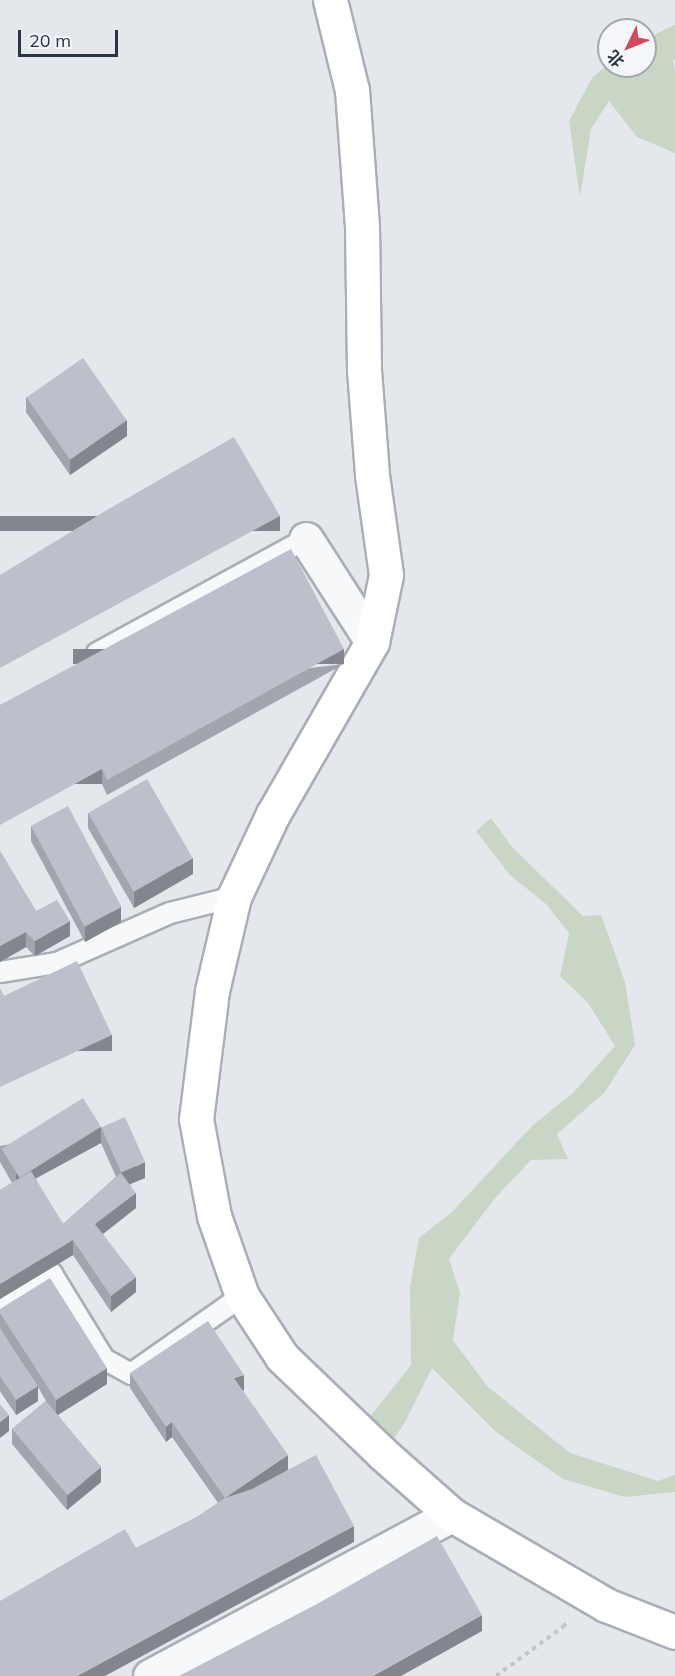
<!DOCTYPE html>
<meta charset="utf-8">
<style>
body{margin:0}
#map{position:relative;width:675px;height:1676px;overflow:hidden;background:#e4e7ec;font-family:Mulish,"Noto Sans SC",sans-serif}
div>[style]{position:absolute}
.green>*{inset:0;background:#c9d6c5}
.path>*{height:4px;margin-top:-2px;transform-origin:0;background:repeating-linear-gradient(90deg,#c2c5cb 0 4.5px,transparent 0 9px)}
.roads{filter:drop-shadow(2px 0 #a9aeb7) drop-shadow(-2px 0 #a9aeb7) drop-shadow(0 2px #a9aeb7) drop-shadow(0 -2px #a9aeb7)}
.lane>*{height:20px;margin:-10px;padding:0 10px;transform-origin:10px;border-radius:10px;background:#f7f8fa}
.street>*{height:33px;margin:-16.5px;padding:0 16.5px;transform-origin:16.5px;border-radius:16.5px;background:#f7f8fa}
.secondary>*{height:33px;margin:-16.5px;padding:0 16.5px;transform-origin:16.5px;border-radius:16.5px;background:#fff}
.wall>*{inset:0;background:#a1a5ae}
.shaded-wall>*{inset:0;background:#83868d;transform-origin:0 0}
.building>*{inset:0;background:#bbc0ca;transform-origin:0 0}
span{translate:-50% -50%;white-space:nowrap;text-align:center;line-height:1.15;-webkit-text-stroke:6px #f4f6f9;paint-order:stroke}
.north{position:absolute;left:597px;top:18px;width:60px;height:60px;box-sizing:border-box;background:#f4f6f9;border:2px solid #a4a8b1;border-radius:50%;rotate:227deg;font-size:16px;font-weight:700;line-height:24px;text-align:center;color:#2b3445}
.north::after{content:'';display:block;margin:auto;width:21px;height:27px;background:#d1495b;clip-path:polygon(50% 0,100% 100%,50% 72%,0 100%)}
.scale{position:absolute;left:18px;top:30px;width:100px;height:27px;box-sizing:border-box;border:3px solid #2b3445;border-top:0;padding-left:8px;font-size:18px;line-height:21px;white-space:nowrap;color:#2b3445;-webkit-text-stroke:4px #f4f6f9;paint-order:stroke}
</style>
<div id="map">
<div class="green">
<i style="clip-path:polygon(675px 25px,675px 59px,673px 61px,675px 71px,675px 153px,637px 137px,609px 101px,591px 129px,580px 197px,569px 121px,592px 78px,609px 64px,609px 66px,645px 66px,645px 39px)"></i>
<i style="clip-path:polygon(491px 818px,512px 847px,583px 916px,601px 915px,625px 982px,635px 1045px,605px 1092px,557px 1134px,568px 1159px,531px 1160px,495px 1198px,449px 1259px,460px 1293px,453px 1340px,487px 1386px,570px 1453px,658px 1481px,675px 1475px,675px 1492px,625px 1497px,563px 1479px,496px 1432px,432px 1368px,404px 1424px,383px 1454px,358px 1432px,411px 1365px,410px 1286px,419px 1238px,452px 1212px,533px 1125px,573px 1093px,615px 1046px,588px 1003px,560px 976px,569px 933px,546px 904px,510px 875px,476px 831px)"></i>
</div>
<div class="path">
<i style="left:496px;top:1676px;width:83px;rotate:-36.2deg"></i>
<i style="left:563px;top:1627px;width:8px;rotate:-50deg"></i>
</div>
<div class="roads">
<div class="lane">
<i style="left:97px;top:653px;width:238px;rotate:-28.6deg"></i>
<i style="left:0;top:972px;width:58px;rotate:-9deg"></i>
<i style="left:57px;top:963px;width:124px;rotate:-23.9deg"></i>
<i style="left:170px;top:913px;width:66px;rotate:-14deg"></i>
<i style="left:0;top:1305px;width:61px;rotate:-30.8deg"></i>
<i style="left:52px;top:1274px;width:100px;rotate:58.5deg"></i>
<i style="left:104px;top:1359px;width:31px;rotate:29deg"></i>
<i style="left:131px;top:1374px;width:136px;rotate:-35.1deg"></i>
</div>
<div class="street">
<i style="left:306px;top:539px;width:122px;rotate:57.3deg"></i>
<i style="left:150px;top:1676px;width:342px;rotate:-28.1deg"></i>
</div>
<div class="secondary">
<i style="left:330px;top:0;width:93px;rotate:76.3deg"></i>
<i style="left:352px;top:90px;width:135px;rotate:85.8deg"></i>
<i style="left:362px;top:225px;width:145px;rotate:89.2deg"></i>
<i style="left:364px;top:370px;width:105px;rotate:85.6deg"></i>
<i style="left:372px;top:475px;width:101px;rotate:82deg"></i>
<i style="left:386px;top:575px;width:68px;rotate:101.8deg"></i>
<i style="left:372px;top:642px;width:198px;rotate:119.9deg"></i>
<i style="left:273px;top:814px;width:92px;rotate:115.2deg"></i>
<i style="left:234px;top:897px;width:97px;rotate:103.2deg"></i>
<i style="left:212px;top:991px;width:129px;rotate:97.1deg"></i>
<i style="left:196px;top:1119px;width:99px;rotate:79.5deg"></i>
<i style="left:214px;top:1216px;width:85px;rotate:70.7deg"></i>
<i style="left:242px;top:1296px;width:73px;rotate:56.7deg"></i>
<i style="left:282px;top:1357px;width:140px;rotate:43.8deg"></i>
<i style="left:383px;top:1454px;width:92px;rotate:41.5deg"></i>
<i style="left:452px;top:1515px;width:178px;rotate:30.3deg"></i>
<i style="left:606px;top:1605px;width:74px;rotate:21.4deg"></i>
</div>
</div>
<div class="wall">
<i style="clip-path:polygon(26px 397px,127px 436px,70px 475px,26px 412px)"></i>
<i style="clip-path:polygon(344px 664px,107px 795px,102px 784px,0 705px)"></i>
<i style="clip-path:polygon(88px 813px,193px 874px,134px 908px,88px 828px)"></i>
<i style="clip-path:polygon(31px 826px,121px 922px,85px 942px,31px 841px)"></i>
<i style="clip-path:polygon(0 851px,36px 911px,70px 936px,35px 956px,26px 947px,0 962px)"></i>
<i style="clip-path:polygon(evenodd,101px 1127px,145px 1178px,130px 1184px,136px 1208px,103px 1234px,136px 1292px,111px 1312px,73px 1255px,0 1299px,0 1190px,12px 1183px,0 1162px,0 1146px,101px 1127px,101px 1143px,116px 1177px,63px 1224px,35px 1179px,101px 1143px)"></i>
<i style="clip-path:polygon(0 1309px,107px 1384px,58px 1415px,101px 1482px,67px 1510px,12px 1444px,12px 1429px,46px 1401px,38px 1387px,38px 1401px,16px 1415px,0 1391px,0 1329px,14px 1351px,0 1328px)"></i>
<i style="clip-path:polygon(130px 1373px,244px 1390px,243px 1391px,288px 1470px,354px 1542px,136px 1548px,197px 1517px,218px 1503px,172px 1437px,166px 1442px,130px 1388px)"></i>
</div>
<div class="shaded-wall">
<i style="clip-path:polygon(127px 420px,127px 436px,70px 475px,70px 459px)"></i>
<i style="left:280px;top:516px;width:15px;height:319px;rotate:90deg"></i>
<i style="left:344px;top:649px;width:15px;height:271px;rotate:90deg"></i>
<i style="left:102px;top:769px;width:15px;height:116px;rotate:90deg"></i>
<i style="clip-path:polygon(193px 858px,193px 874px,134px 908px,134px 892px)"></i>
<i style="clip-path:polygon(121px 907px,121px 922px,85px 942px,85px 927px)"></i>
<i style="clip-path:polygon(70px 921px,70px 936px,35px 956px,35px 941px)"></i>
<i style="clip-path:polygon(26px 932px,26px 947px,0 962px,0 946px)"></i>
<i style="left:112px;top:1035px;width:16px;height:123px;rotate:90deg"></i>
<i style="clip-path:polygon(101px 1127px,101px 1143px,16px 1189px,16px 1174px)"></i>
<i style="clip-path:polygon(145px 1162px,145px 1178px,121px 1188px,121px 1173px)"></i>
<i style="clip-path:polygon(136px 1193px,136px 1208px,95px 1240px,95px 1224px)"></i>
<i style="clip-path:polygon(73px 1240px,73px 1255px,0 1299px,0 1284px)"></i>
<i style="clip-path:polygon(136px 1277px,136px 1292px,111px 1312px,111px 1296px)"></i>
<i style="clip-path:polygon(107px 1368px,107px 1384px,56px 1416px,56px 1400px)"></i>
<i style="clip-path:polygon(244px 1375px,244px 1390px,234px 1394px,234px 1378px)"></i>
<i style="clip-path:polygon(38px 1386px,38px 1401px,16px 1415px,16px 1400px)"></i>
<i style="clip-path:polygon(9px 1415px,9px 1431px,0 1438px,0 1422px)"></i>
<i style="clip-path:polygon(172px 1422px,172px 1437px,166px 1442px,166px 1427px)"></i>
<i style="clip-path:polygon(288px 1455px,288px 1470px,225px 1514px,225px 1498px)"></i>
<i style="clip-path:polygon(101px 1467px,101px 1482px,67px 1510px,67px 1495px)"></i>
<i style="clip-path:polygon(354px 1526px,354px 1542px,105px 1676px,77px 1676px)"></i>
<i style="clip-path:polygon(482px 1615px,482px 1631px,401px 1676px,373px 1676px)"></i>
</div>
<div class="building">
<i style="left:83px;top:358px;width:76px;height:69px;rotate:55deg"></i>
<i style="clip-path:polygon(234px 437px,280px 516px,0 668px,0 575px,107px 510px)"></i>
<i style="clip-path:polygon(291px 549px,344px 649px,107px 780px,102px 769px,0 825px,0 705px)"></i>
<i style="left:147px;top:779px;width:91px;height:68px;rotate:60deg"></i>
<i style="left:68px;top:806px;width:114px;height:42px;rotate:62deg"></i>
<i style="clip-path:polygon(0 851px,36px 911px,57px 900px,70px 921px,35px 941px,26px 932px,0 946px)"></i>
<i style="clip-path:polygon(77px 961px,112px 1035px,0 1087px,0 988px,4px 996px)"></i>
<i style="left:83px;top:1098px;width:34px;height:96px;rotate:58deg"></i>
<i style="left:125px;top:1117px;width:49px;height:26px;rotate:66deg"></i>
<i style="clip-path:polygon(31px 1171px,63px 1224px,121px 1173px,136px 1193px,95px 1224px,136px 1277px,111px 1296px,73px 1240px,0 1284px,0 1190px)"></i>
<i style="clip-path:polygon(50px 1278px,107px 1368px,56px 1400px,0 1313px,0 1309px)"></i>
<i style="clip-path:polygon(208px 1321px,244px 1375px,234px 1378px,288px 1455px,225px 1498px,252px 1489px,316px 1455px,354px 1526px,77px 1676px,0 1676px,0 1601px,125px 1529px,136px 1548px,197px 1517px,225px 1498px,172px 1422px,166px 1427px,130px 1373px)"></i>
<i style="clip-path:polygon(0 1329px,38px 1386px,16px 1400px,0 1376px)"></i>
<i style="left:46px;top:1401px;width:86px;height:44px;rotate:50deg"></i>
<i style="clip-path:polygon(0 1404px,9px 1415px,0 1422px)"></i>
<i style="clip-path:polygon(437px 1536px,482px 1615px,373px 1676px,179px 1676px,317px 1604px)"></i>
</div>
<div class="north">北</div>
<div class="scale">20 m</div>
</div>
